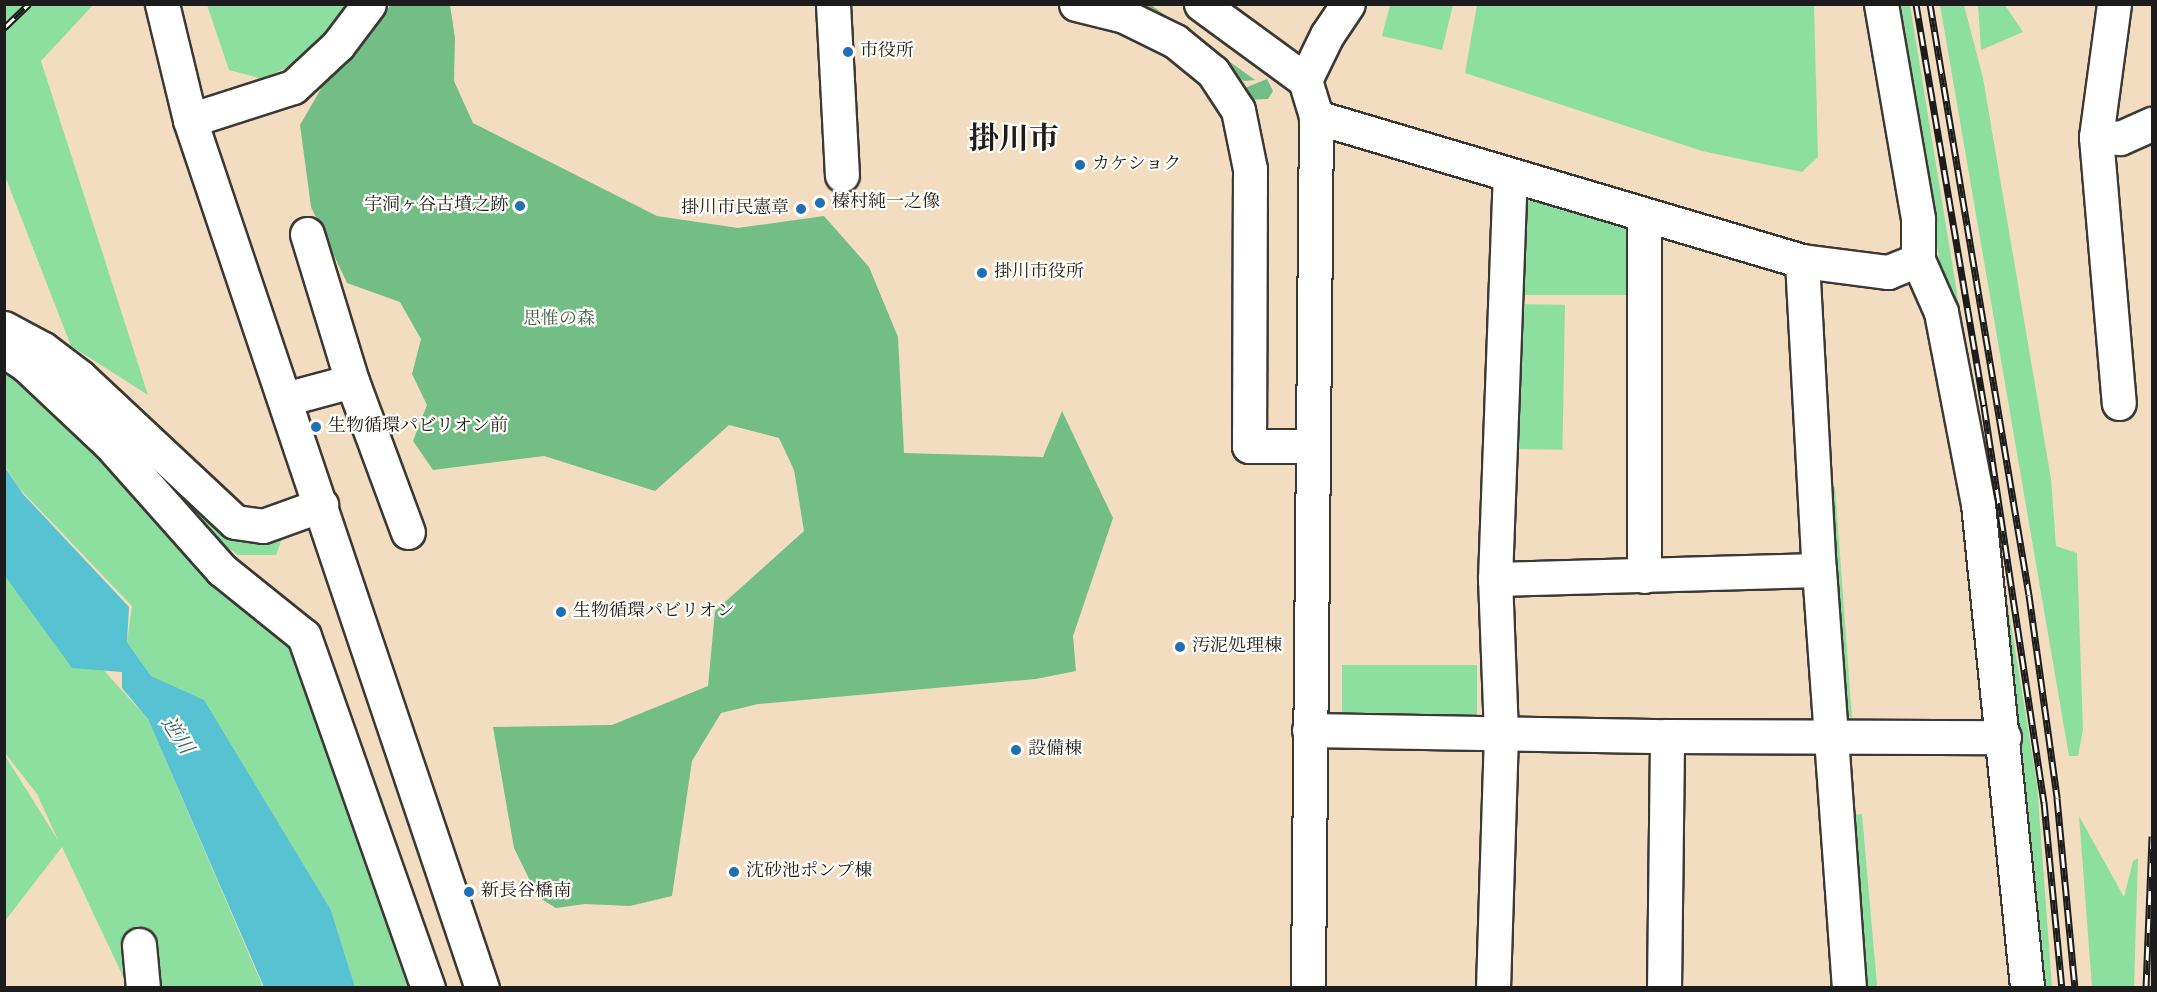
<!DOCTYPE html>
<meta charset="utf-8">
<style>
body{margin:0}
#map{position:relative;width:2157px;height:992px;overflow:hidden;background:#f3ddc0;font-family:"Sorts Mill Goudy","Noto Serif JP",serif}
div>[style]{position:absolute}
.green>*{inset:0;background:#8ddf9f;transform-origin:0 0}
.forest>*{inset:0;background:#72be86}
.water>*{inset:0;background:#57c2d1}
.roads{filter:drop-shadow(2px 0 #3c3935) drop-shadow(-2px 0 #3c3935) drop-shadow(0 2px #3c3935) drop-shadow(0 -2px #3c3935)}
.minor>*{height:33px;margin:-16.5px;padding:0 16.5px;transform-origin:16.5px;border-radius:16.5px;background:#fff}
.rail>*{height:7px;margin-top:-3.5px;transform-origin:0;background:repeating-linear-gradient(90deg,#fdfcf7 0 14px,#1c1c1c 0 28px);box-sizing:border-box;border-block:2px solid #1c1c1c}
.dots>*{width:16px;height:16px;translate:-50% -50%;box-sizing:border-box;border:3px solid #fdfcf7;border-radius:50%}
span{translate:-50% -50%;white-space:nowrap;text-align:center;line-height:1.15;-webkit-text-stroke:4.5px #fdfcf7;paint-order:stroke}
.poi-label{font-size:18px;color:#1c1c1c}
.left{translate:0 -50%;text-align:left}
.right{translate:-100% -50%;text-align:right}
.park-label{font-size:18px;color:#44604a}
.water-label{font-size:20px;color:#345e64;font-style:italic}
.town-label{font-size:30px;color:#1c1c1c;font-weight:700}
.frame{position:absolute;inset:0;border:6px solid #1c1c1c;pointer-events:none}
</style>
<div id="map">
<div class="green">
<i style="clip-path:polygon(5px 4px,93px 5px,41px 61px,148px 395px,71px 346px,5px 176px)"></i>
<i style="clip-path:polygon(207px 5px,356px 5px,299px 62px,262px 79px,229px 70px)"></i>
<i style="clip-path:polygon(1390px 5px,1453px 5px,1442px 50px,1382px 36px)"></i>
<i style="clip-path:polygon(1477px 5px,1814px 5px,1818px 157px,1802px 172px,1702px 151px,1465px 73px)"></i>
<i style="clip-path:polygon(1895px 5px,1910px 5px,2037px 784px,2052px 987px,2032px 987px,1949px 330px,1923px 146px)"></i>
<i style="clip-path:polygon(1940px 5px,1964px 5px,1983px 78px,2051px 479px,2056px 546px,2077px 553px,2083px 730px,2078px 756px,2069px 756px)"></i>
<i style="clip-path:polygon(1978px 5px,2005px 5px,2023px 32px,1981px 50px)"></i>
<i style="clip-path:polygon(1521px 190px,1633px 226px,1626px 295px,1517px 295px)"></i>
<i style="left:1515px;top:304px;width:50px;height:145px;rotate:1deg"></i>
<i style="clip-path:polygon(5px 364px,58px 403px,286px 641px,309px 705px,387px 876px,422px 987px,355px 987px,331px 910px,205px 703px,151px 676px,127px 642px,132px 606px,19px 488px,5px 466px)"></i>
<i style="clip-path:polygon(101px 409px,203px 507px,286px 528px,276px 555px,238px 555px,203px 530px)"></i>
<i style="clip-path:polygon(1835px 487px,1852px 718px,1844px 713px,1826px 489px)"></i>
<i style="clip-path:polygon(5px 562px,148px 719px,263px 987px,128px 987px,62px 847px,5px 921px,4px 754px,58px 840px,37px 794px,5px 753px)"></i>
<i style="left:1477px;top:665px;width:53px;height:135px;rotate:90deg"></i>
<i style="left:1862px;top:814px;width:174px;height:9px;rotate:85deg"></i>
<i style="clip-path:polygon(2079px 816px,2124px 897px,2133px 861px,2138px 858px,2134px 987px,2092px 987px)"></i>
</div>
<div class="forest">
<i style="clip-path:polygon(391px 5px,450px 5px,455px 38px,454px 81px,473px 123px,657px 216px,738px 228px,824px 216px,869px 267px,898px 337px,904px 453px,1043px 457px,1062px 411px,1113px 518px,1073px 636px,1076px 671px,1036px 679px,758px 704px,721px 713px,692px 761px,672px 896px,630px 906px,585px 904px,556px 908px,538px 897px,514px 848px,493px 727px,612px 725px,708px 686px,715px 611px,804px 531px,794px 470px,779px 438px,729px 425px,655px 491px,544px 456px,433px 470px,413px 441px,427px 405px,412px 374px,421px 339px,400px 302px,347px 283px,311px 207px,300px 125px,340px 56px)"></i>
<i style="clip-path:polygon(1101px 5px,1151px 5px,1255px 80px,1244px 81px,1131px 12px)"></i>
<i style="clip-path:polygon(1267px 79px,1273px 91px,1268px 99px,1242px 100px,1240px 90px)"></i>
</div>
<div class="water">
<i style="clip-path:polygon(4px 466px,23px 494px,129px 607px,127px 642px,151px 676px,204px 700px,331px 910px,355px 987px,264px 987px,148px 719px,122px 688px,122px 672px,72px 668px,5px 576px)"></i>
</div>
<div class="roads">
<div class="minor">
<i style="left:162px;top:4px;width:119px;rotate:76.4deg"></i>
<i style="left:190px;top:120px;width:916px;rotate:71.41deg"></i>
<i style="left:833px;top:4px;width:171px;rotate:87deg"></i>
<i style="left:1076px;top:4px;width:49px;rotate:14deg"></i>
<i style="left:1124px;top:16px;width:57px;rotate:26.1deg"></i>
<i style="left:1175px;top:41px;width:49px;rotate:39.2deg"></i>
<i style="left:1213px;top:72px;width:45px;rotate:56.7deg"></i>
<i style="left:1238px;top:110px;width:60px;rotate:78.5deg"></i>
<i style="left:1250px;top:169px;width:277px;rotate:90.2deg"></i>
<i style="left:1249px;top:446px;width:62px"></i>
<i style="left:1201px;top:4px;width:129px;rotate:36.2deg"></i>
<i style="left:1305px;top:80px;width:39px;rotate:73deg"></i>
<i style="left:1316px;top:117px;width:871px;rotate:90.53deg"></i>
<i style="left:1881px;top:4px;width:218px;rotate:80.2deg"></i>
<i style="left:1918px;top:219px;width:41px;rotate:90deg"></i>
<i style="left:1918px;top:260px;width:57px;rotate:66.1deg"></i>
<i style="left:1941px;top:312px;width:196px;rotate:79.1deg"></i>
<i style="left:1978px;top:504px;width:486px;rotate:84.2deg"></i>
<i style="left:2114px;top:4px;width:134px;rotate:97.7deg"></i>
<i style="left:2096px;top:137px;width:267px;rotate:85.1deg"></i>
<i style="left:1305px;top:80px;width:50px;rotate:-63.9deg"></i>
<i style="left:1327px;top:35px;width:37px;rotate:-56deg"></i>
<i style="left:1316px;top:117px;width:507px;rotate:16.5deg"></i>
<i style="left:1802px;top:261px;width:87px;rotate:7.3deg"></i>
<i style="left:1888px;top:272px;width:32px;rotate:-22deg"></i>
<i style="left:190px;top:120px;width:108px;rotate:-17.8deg"></i>
<i style="left:293px;top:87px;width:62px;rotate:-43deg"></i>
<i style="left:338px;top:45px;width:51px;rotate:-52.9deg"></i>
<i style="left:2096px;top:137px;width:24px;rotate:2deg"></i>
<i style="left:2120px;top:138px;width:35px;rotate:-24deg"></i>
<i style="left:307px;top:234px;width:154px;rotate:73deg"></i>
<i style="left:352px;top:381px;width:161px;rotate:69.7deg"></i>
<i style="left:1802px;top:261px;width:309px;rotate:86.9deg"></i>
<i style="left:1819px;top:570px;width:419px;rotate:85.9deg"></i>
<i style="left:4px;top:328px;width:44px;rotate:28.3deg"></i>
<i style="left:43px;top:349px;width:46px;rotate:37.1deg"></i>
<i style="left:80px;top:377px;width:212px;rotate:43.1deg"></i>
<i style="left:235px;top:522px;width:28px;rotate:8deg"></i>
<i style="left:263px;top:526px;width:62px;rotate:-19.9deg"></i>
<i style="left:4px;top:350px;width:25px;rotate:34deg"></i>
<i style="left:25px;top:364px;width:117px;rotate:43.3deg"></i>
<i style="left:110px;top:444px;width:169px;rotate:48.4deg"></i>
<i style="left:222px;top:570px;width:105px;rotate:38.8deg"></i>
<i style="left:304px;top:636px;width:373px;rotate:70.6deg"></i>
<i style="left:285px;top:399px;width:69px;rotate:-15deg"></i>
<i style="left:1644px;top:576px;width:360px;rotate:-90deg"></i>
<i style="left:1495px;top:579px;width:324px;rotate:-1.6deg"></i>
<i style="left:1309px;top:730px;width:358px;rotate:1deg"></i>
<i style="left:1667px;top:736px;width:337px;rotate:0.2deg"></i>
<i style="left:139px;top:945px;width:43px;rotate:84.7deg"></i>
<i style="left:1493px;top:988px;width:254px;rotate:-88.2deg"></i>
<i style="left:1501px;top:734px;width:155px;rotate:-92.2deg"></i>
<i style="left:1495px;top:579px;width:402px;rotate:-87.9deg"></i>
<i style="left:1664px;top:988px;width:252px;rotate:-89.3deg"></i>
</div>
</div>
<div class="rail">
<i style="left:1916px;top:4px;width:408px;rotate:80.4deg"></i>
<i style="left:1984px;top:406px;width:401px;rotate:81.4deg"></i>
<i style="left:2044px;top:802px;width:187px;rotate:84.5deg"></i>
<i style="left:1930px;top:4px;width:599px;rotate:80.49deg"></i>
<i style="left:2029px;top:595px;width:205px;rotate:82.1deg"></i>
<i style="left:2057px;top:798px;width:191px;rotate:84.6deg"></i>
<i style="left:4px;top:28px;width:35px;rotate:-44deg"></i>
<i style="left:2146px;top:988px;width:152px;rotate:-87.7deg"></i>
</div>
<div class="dots">
<i style="left:848px;top:52px;background:#1f6fb2"></i>
<i style="left:1080px;top:165px;background:#1f6fb2"></i>
<i style="left:820px;top:203px;background:#1f6fb2"></i>
<i style="left:520px;top:206px;background:#1f6fb2"></i>
<i style="left:801px;top:209px;background:#1f6fb2"></i>
<i style="left:982px;top:273px;background:#1f6fb2"></i>
<i style="left:316px;top:427px;background:#1f6fb2"></i>
<i style="left:561px;top:612px;background:#1f6fb2"></i>
<i style="left:1180px;top:647px;background:#1f6fb2"></i>
<i style="left:1016px;top:750px;background:#1f6fb2"></i>
<i style="left:734px;top:872px;background:#1f6fb2"></i>
<i style="left:469px;top:892px;background:#1f6fb2"></i>
</div>
<div class="poi-label">
<span class="left" style="left:860px;top:52px">市役所</span>
<span class="left" style="left:1092px;top:165px">カケショク</span>
<span class="left" style="left:832px;top:203px">榛村純一之像</span>
<span class="right" style="left:508px;top:206px">宇洞ヶ谷古墳之跡</span>
<span class="right" style="left:789px;top:209px">掛川市民憲章</span>
<span class="left" style="left:994px;top:273px">掛川市役所</span>
<span class="left" style="left:328px;top:427px">生物循環パビリオン前</span>
<span class="left" style="left:573px;top:612px">生物循環パビリオン</span>
<span class="left" style="left:1192px;top:647px">汚泥処理棟</span>
<span class="left" style="left:1028px;top:750px">設備棟</span>
<span class="left" style="left:746px;top:872px">沈砂池ポンプ棟</span>
<span class="left" style="left:481px;top:892px">新長谷橋南</span>
</div>
<div class="park-label">
<span style="left:559px;top:320px">思惟の森</span>
</div>
<div class="water-label">
<span style="left:176px;top:736px;rotate:57deg">逆川</span>
</div>
<div class="town-label">
<span style="left:1014px;top:141px">掛川市</span>
</div>
<div class="frame"></div>
</div>
